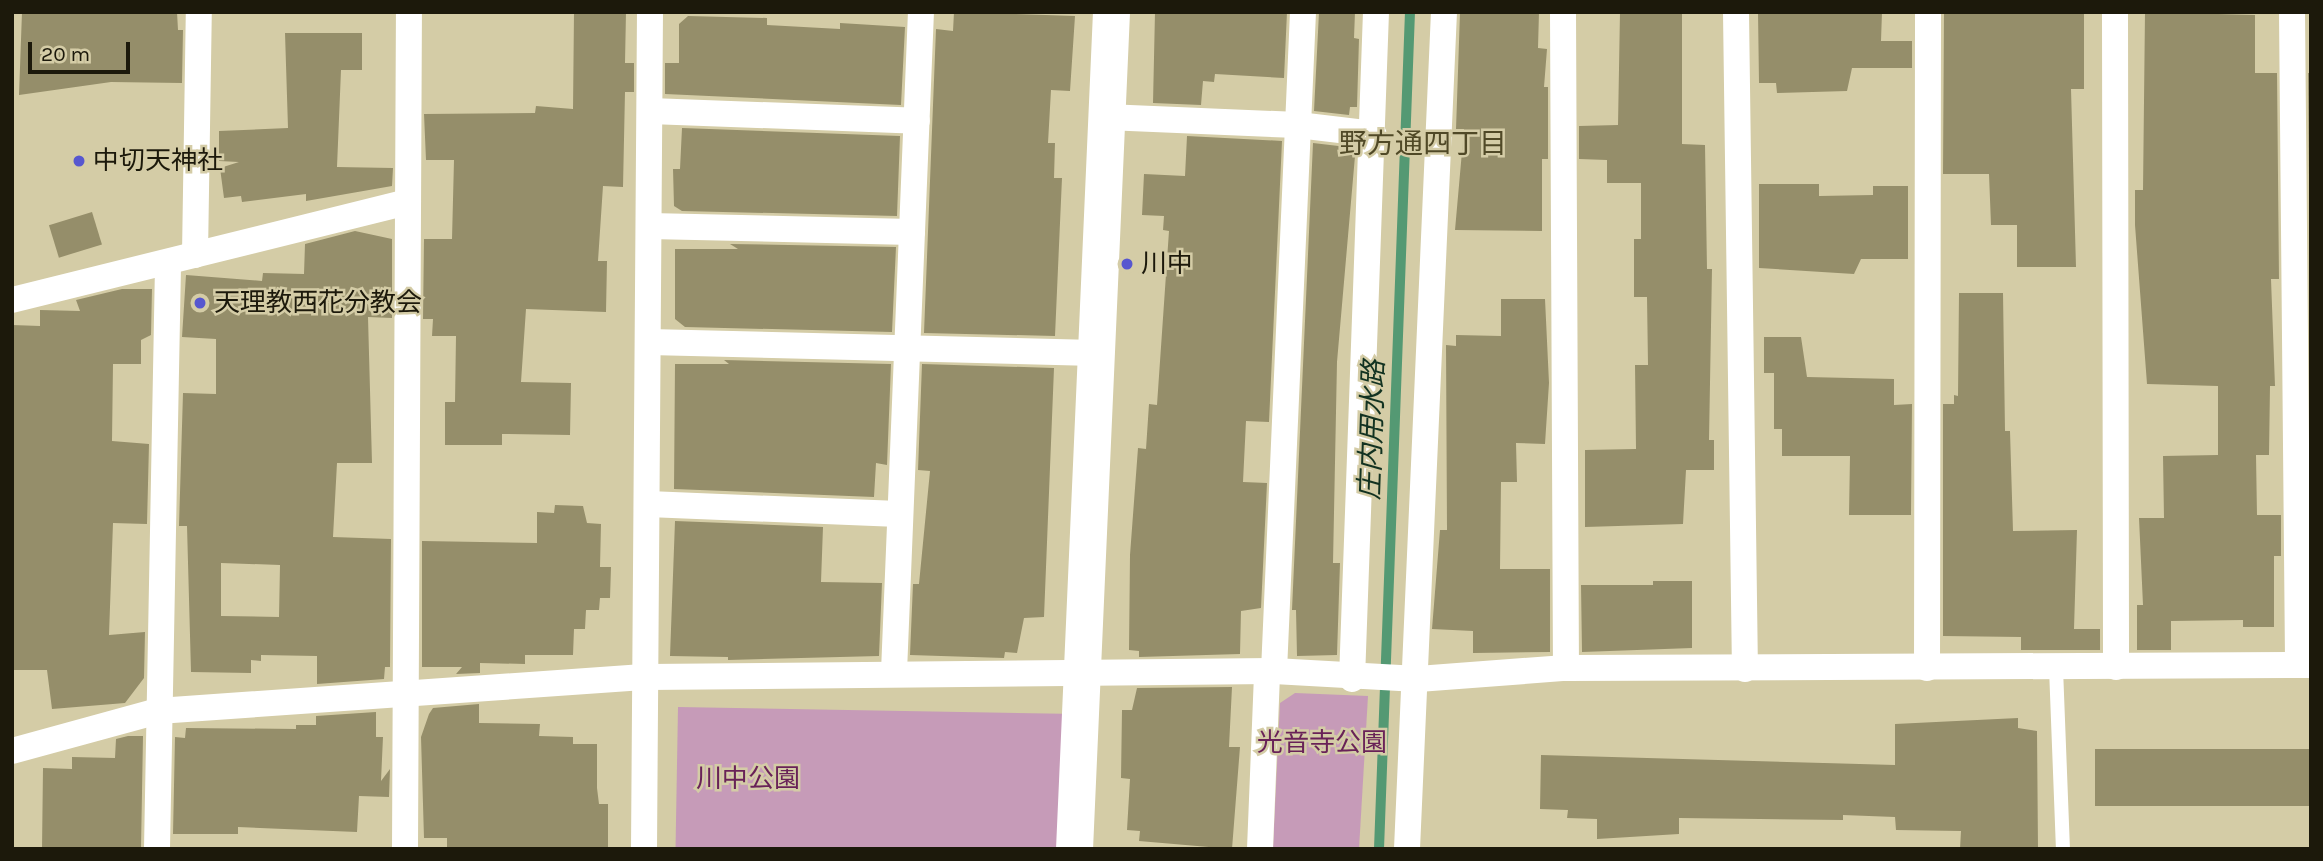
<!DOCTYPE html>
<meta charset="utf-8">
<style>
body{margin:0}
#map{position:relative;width:2323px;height:861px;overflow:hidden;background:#d4cca6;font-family:Karla,"Noto Sans JP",sans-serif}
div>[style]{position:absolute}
.green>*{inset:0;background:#c69bb8;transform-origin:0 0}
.stream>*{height:10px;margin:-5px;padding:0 5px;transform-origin:5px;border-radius:5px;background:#549973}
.building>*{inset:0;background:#958e6a;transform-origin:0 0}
.lane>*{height:14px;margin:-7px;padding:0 7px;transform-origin:7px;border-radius:7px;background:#fff}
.street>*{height:26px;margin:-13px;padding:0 13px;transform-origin:13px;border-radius:13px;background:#fff}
.secondary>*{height:37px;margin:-18.5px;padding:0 18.5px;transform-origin:18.5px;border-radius:18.5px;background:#fff}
.dots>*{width:19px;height:19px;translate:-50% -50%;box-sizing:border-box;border:4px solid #d4cca6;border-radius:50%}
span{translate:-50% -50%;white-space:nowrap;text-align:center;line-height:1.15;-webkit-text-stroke:5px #d4cca6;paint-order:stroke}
.poi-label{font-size:26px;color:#1c190b}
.left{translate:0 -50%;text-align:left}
.park-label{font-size:26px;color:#692258}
.neighbourhood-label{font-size:28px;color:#504927}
.water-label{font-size:28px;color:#123221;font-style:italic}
.frame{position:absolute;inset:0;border:14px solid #1c190b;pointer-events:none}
.scale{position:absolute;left:28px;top:42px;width:102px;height:32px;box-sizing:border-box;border:4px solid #1c190b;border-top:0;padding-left:9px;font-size:21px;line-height:24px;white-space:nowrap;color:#1c190b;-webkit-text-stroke:5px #d4cca6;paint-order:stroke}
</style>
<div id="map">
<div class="green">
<i style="clip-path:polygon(1295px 693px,1368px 696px,1359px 849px,1273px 849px,1280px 703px)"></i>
<i style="left:678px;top:707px;width:385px;height:142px;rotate:1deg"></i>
</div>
<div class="stream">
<i style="left:1379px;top:849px;width:838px;rotate:-87.88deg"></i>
</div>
<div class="building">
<i style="clip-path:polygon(22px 12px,177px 12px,178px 30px,183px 30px,182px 83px,111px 82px,19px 95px)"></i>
<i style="clip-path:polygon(574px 12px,626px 12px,625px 63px,634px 63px,634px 92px,625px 92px,623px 187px,603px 186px,598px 261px,607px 261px,606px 312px,526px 309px,521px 382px,571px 383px,570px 435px,502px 434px,502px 445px,445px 445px,445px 402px,455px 402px,456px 336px,432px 336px,433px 319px,423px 319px,424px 239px,452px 239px,454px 160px,426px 160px,424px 114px,535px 113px,536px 106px,573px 109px)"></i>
<i style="clip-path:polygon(954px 12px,1075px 16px,1070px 91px,1051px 90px,1048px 143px,1055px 143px,1054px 178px,1062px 178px,1055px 336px,924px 333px,936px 29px,953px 31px)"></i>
<i style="clip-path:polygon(1155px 12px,1287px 12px,1284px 78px,1215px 74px,1214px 82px,1203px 81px,1201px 105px,1153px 103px)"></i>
<i style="clip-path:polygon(1319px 12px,1355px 12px,1354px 38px,1359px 39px,1357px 107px,1350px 107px,1349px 115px,1314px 111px)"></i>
<i style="clip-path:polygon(1539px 12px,1538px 48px,1547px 49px,1544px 87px,1548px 87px,1548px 159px,1542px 159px,1542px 231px,1455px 230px,1464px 129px,1456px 129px,1460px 13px)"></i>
<i style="clip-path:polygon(1620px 12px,1682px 12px,1682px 144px,1705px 145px,1707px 269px,1712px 269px,1709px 440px,1714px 440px,1714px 470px,1686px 470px,1683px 524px,1585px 527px,1585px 450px,1636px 449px,1635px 365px,1648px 365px,1647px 297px,1634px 297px,1634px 239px,1641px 239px,1641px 183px,1607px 183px,1607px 160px,1579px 159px,1579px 126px,1618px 125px)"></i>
<i style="clip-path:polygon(1758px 12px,1882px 12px,1881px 41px,1912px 41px,1912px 68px,1852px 68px,1847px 91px,1777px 93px,1776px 83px,1759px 83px)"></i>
<i style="clip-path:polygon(1944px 12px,2084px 12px,2084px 89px,2071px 89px,2076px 267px,2017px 267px,2017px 225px,1991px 225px,1989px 174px,1943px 174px)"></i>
<i style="clip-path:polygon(2145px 12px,2255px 15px,2255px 73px,2277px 73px,2279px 279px,2271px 279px,2275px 386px,2270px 386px,2269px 455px,2256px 455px,2257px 515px,2281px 515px,2281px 556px,2274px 556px,2274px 627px,2243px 627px,2243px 620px,2171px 621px,2171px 650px,2137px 650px,2137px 605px,2143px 605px,2139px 518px,2164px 518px,2163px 456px,2218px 455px,2218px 386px,2147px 384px,2135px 225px,2135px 190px,2143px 190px)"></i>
<i style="clip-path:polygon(688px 16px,767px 18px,767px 25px,840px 29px,840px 23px,905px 27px,901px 105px,665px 94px,665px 63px,679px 63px,679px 24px)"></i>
<i style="clip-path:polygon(285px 33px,362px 33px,362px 70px,341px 70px,337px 167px,393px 168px,392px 186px,306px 201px,306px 194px,242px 202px,241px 196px,224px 198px,220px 168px,239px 162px,219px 161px,219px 131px,288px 128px)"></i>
<i style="clip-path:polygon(2308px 73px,2311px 73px,2311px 279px,2310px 279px)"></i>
<i style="clip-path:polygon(682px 128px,900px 136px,897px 216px,682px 211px,674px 206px,673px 169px,680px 169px)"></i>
<i style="clip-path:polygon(1187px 136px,1282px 141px,1269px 422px,1246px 421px,1243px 482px,1267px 483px,1261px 608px,1241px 611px,1240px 654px,1139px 657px,1139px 651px,1129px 650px,1130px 555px,1138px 448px,1146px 449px,1149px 404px,1157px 405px,1169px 231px,1163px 230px,1164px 216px,1142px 215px,1144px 174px,1185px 176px)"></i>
<i style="clip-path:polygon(1313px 143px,1347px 147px,1355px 156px,1337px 362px,1333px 563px,1340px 563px,1337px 655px,1297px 656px,1296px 610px,1292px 610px)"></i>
<i style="clip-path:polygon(1759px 184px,1819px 184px,1819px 196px,1873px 195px,1873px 186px,1908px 186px,1908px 259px,1861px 259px,1854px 274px,1759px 268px)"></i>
<i style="left:92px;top:212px;width:34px;height:45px;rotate:73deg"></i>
<i style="clip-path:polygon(evenodd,355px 231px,392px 239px,392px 318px,368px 317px,372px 463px,337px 463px,333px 537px,391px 539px,390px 667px,385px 667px,384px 679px,317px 684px,317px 656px,261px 655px,261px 661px,251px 660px,251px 673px,191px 672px,187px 526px,179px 526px,183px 393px,216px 394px,216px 339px,182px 337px,186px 275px,262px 281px,263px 273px,304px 274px,305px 244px,355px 231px,221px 563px,280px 565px,279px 617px,221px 616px,221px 563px)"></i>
<i style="clip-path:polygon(730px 244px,896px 247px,892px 332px,685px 327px,675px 319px,675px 249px,738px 249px)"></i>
<i style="clip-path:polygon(122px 289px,152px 289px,151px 335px,141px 340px,141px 364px,113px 364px,112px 441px,149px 444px,147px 524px,113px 523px,109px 635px,145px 632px,144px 678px,125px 703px,52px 709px,47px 670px,12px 670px,12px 325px,40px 326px,40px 310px,80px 311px,76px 300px)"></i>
<i style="clip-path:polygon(1959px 293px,2003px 293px,2005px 431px,2010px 431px,2013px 531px,2077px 530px,2074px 629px,2100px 629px,2100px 650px,2021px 650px,2021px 637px,1943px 636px,1943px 404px,1954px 404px,1954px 395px,1958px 396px)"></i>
<i style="clip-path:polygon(1501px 299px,1545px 299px,1549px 383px,1545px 444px,1516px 443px,1517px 482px,1501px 482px,1500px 569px,1550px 569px,1550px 652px,1473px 653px,1473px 631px,1432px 629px,1440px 530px,1447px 530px,1446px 345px,1456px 346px,1456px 335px,1501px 336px)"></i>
<i style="clip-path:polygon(1764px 337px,1801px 337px,1807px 377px,1894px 379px,1894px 405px,1912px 404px,1911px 515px,1849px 515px,1850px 456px,1782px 456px,1782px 429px,1774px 429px,1774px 373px,1764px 373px)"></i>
<i style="clip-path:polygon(724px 360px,891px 364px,887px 465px,876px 463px,874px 497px,674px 489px,675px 364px,729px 364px)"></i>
<i style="clip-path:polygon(922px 364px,1054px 368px,1044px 617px,1024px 618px,1017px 653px,1005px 652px,1004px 658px,910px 655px,913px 584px,919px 584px,930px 471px,918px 470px)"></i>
<i style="clip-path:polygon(555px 505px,583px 506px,587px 523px,601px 524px,600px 567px,611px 567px,610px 598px,600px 598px,599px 610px,586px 610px,585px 629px,574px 629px,573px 655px,525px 655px,525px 664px,480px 663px,480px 673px,456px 674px,462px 667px,422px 667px,422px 541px,537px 543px,537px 512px,554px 513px)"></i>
<i style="clip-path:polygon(675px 521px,823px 527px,821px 582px,882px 583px,879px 656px,728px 660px,728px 657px,670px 656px)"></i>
<i style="clip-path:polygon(1653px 581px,1692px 581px,1692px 648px,1582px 652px,1581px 585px,1653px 585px)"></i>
<i style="clip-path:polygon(1232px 687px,1229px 747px,1240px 747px,1232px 849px,1139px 841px,1140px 831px,1127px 830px,1130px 779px,1121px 778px,1122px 710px,1132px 710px,1137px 688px)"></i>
<i style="clip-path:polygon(479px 704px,479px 723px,540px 724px,539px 736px,573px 737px,573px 744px,597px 744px,597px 788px,599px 804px,608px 804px,608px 849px,447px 849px,447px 838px,424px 838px,421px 737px,429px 714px,433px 708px)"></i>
<i style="clip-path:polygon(376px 712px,376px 737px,383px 737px,381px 781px,390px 769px,389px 797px,359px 796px,357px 832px,238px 827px,238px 834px,173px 834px,175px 737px,185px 738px,186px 728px,296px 729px,296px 725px,316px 725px,316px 716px)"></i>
<i style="clip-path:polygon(2018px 718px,2018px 728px,2037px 731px,2038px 849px,1960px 849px,1961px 831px,1896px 830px,1895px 817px,1843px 815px,1843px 820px,1679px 818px,1679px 834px,1597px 839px,1597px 819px,1567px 818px,1568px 810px,1540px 809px,1541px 755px,1895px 765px,1895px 724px)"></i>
<i style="clip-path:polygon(128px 736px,143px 736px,141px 849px,42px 849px,43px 768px,72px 769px,72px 757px,115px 758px,116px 739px)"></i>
<i style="left:2311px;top:749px;width:57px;height:216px;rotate:90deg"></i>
</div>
<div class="lane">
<i style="left:2056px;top:668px;width:181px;rotate:87.8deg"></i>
</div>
<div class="street">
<i style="left:1563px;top:12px;width:656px;rotate:89.74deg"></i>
<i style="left:1736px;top:12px;width:657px;rotate:89.22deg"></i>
<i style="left:2115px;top:12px;width:655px;rotate:89.91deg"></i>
<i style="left:2292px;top:12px;width:653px;rotate:89.47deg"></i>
<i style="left:650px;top:111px;width:267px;rotate:2.1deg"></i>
<i style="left:1106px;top:117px;width:192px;rotate:2.4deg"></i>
<i style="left:1298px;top:125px;width:76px;rotate:6.8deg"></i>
<i style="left:649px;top:226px;width:263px;rotate:1.3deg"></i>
<i style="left:195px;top:255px;width:243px;rotate:-89.1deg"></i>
<i style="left:12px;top:300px;width:408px;rotate:-13.9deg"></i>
<i style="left:649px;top:342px;width:446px;rotate:1.4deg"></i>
<i style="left:648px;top:504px;width:251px;rotate:2.3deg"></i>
<i style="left:1927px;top:668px;width:656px;rotate:-89.91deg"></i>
<i style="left:1274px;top:671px;width:660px;rotate:-87.48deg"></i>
<i style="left:894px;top:672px;width:661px;rotate:-87.66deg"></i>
<i style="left:1352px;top:679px;width:667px;rotate:-87.94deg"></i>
<i style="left:12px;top:751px;width:151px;rotate:-15.3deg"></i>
<i style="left:158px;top:711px;width:490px;rotate:-4deg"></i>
<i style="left:647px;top:677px;width:627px;rotate:-0.55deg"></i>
<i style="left:1274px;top:671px;width:144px;rotate:3.2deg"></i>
<i style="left:1418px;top:679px;width:148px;rotate:-4.3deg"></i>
<i style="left:1566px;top:668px;width:745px;rotate:-0.23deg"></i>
<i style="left:157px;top:849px;width:584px;rotate:-88.92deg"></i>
<i style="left:405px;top:849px;width:837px;rotate:-89.73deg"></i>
<i style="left:644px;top:849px;width:837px;rotate:-89.59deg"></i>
<i style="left:1260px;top:849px;width:177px;rotate:-87.7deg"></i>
<i style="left:1407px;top:849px;width:838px;rotate:-87.47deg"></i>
</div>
<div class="secondary">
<i style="left:1074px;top:849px;width:838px;rotate:-87.47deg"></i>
</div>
<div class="dots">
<i style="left:79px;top:161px;background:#5757cf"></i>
<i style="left:1127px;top:264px;background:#5757cf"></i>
<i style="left:200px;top:303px;background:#5757cf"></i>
</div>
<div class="poi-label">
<span class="left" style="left:93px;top:161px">中切天神社</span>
<span class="left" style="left:1141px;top:264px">川中</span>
<span class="left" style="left:214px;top:303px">天理教西花分教会</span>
</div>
<div class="park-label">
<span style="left:1322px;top:743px">光音寺公園</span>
<span style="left:748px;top:779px">川中公園</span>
</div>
<div class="neighbourhood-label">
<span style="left:1423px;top:144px">野方通四丁目</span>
</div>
<div class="water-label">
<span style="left:1372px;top:430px;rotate:-88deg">庄内用水路</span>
</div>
<div class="frame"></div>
<div class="scale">20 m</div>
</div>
